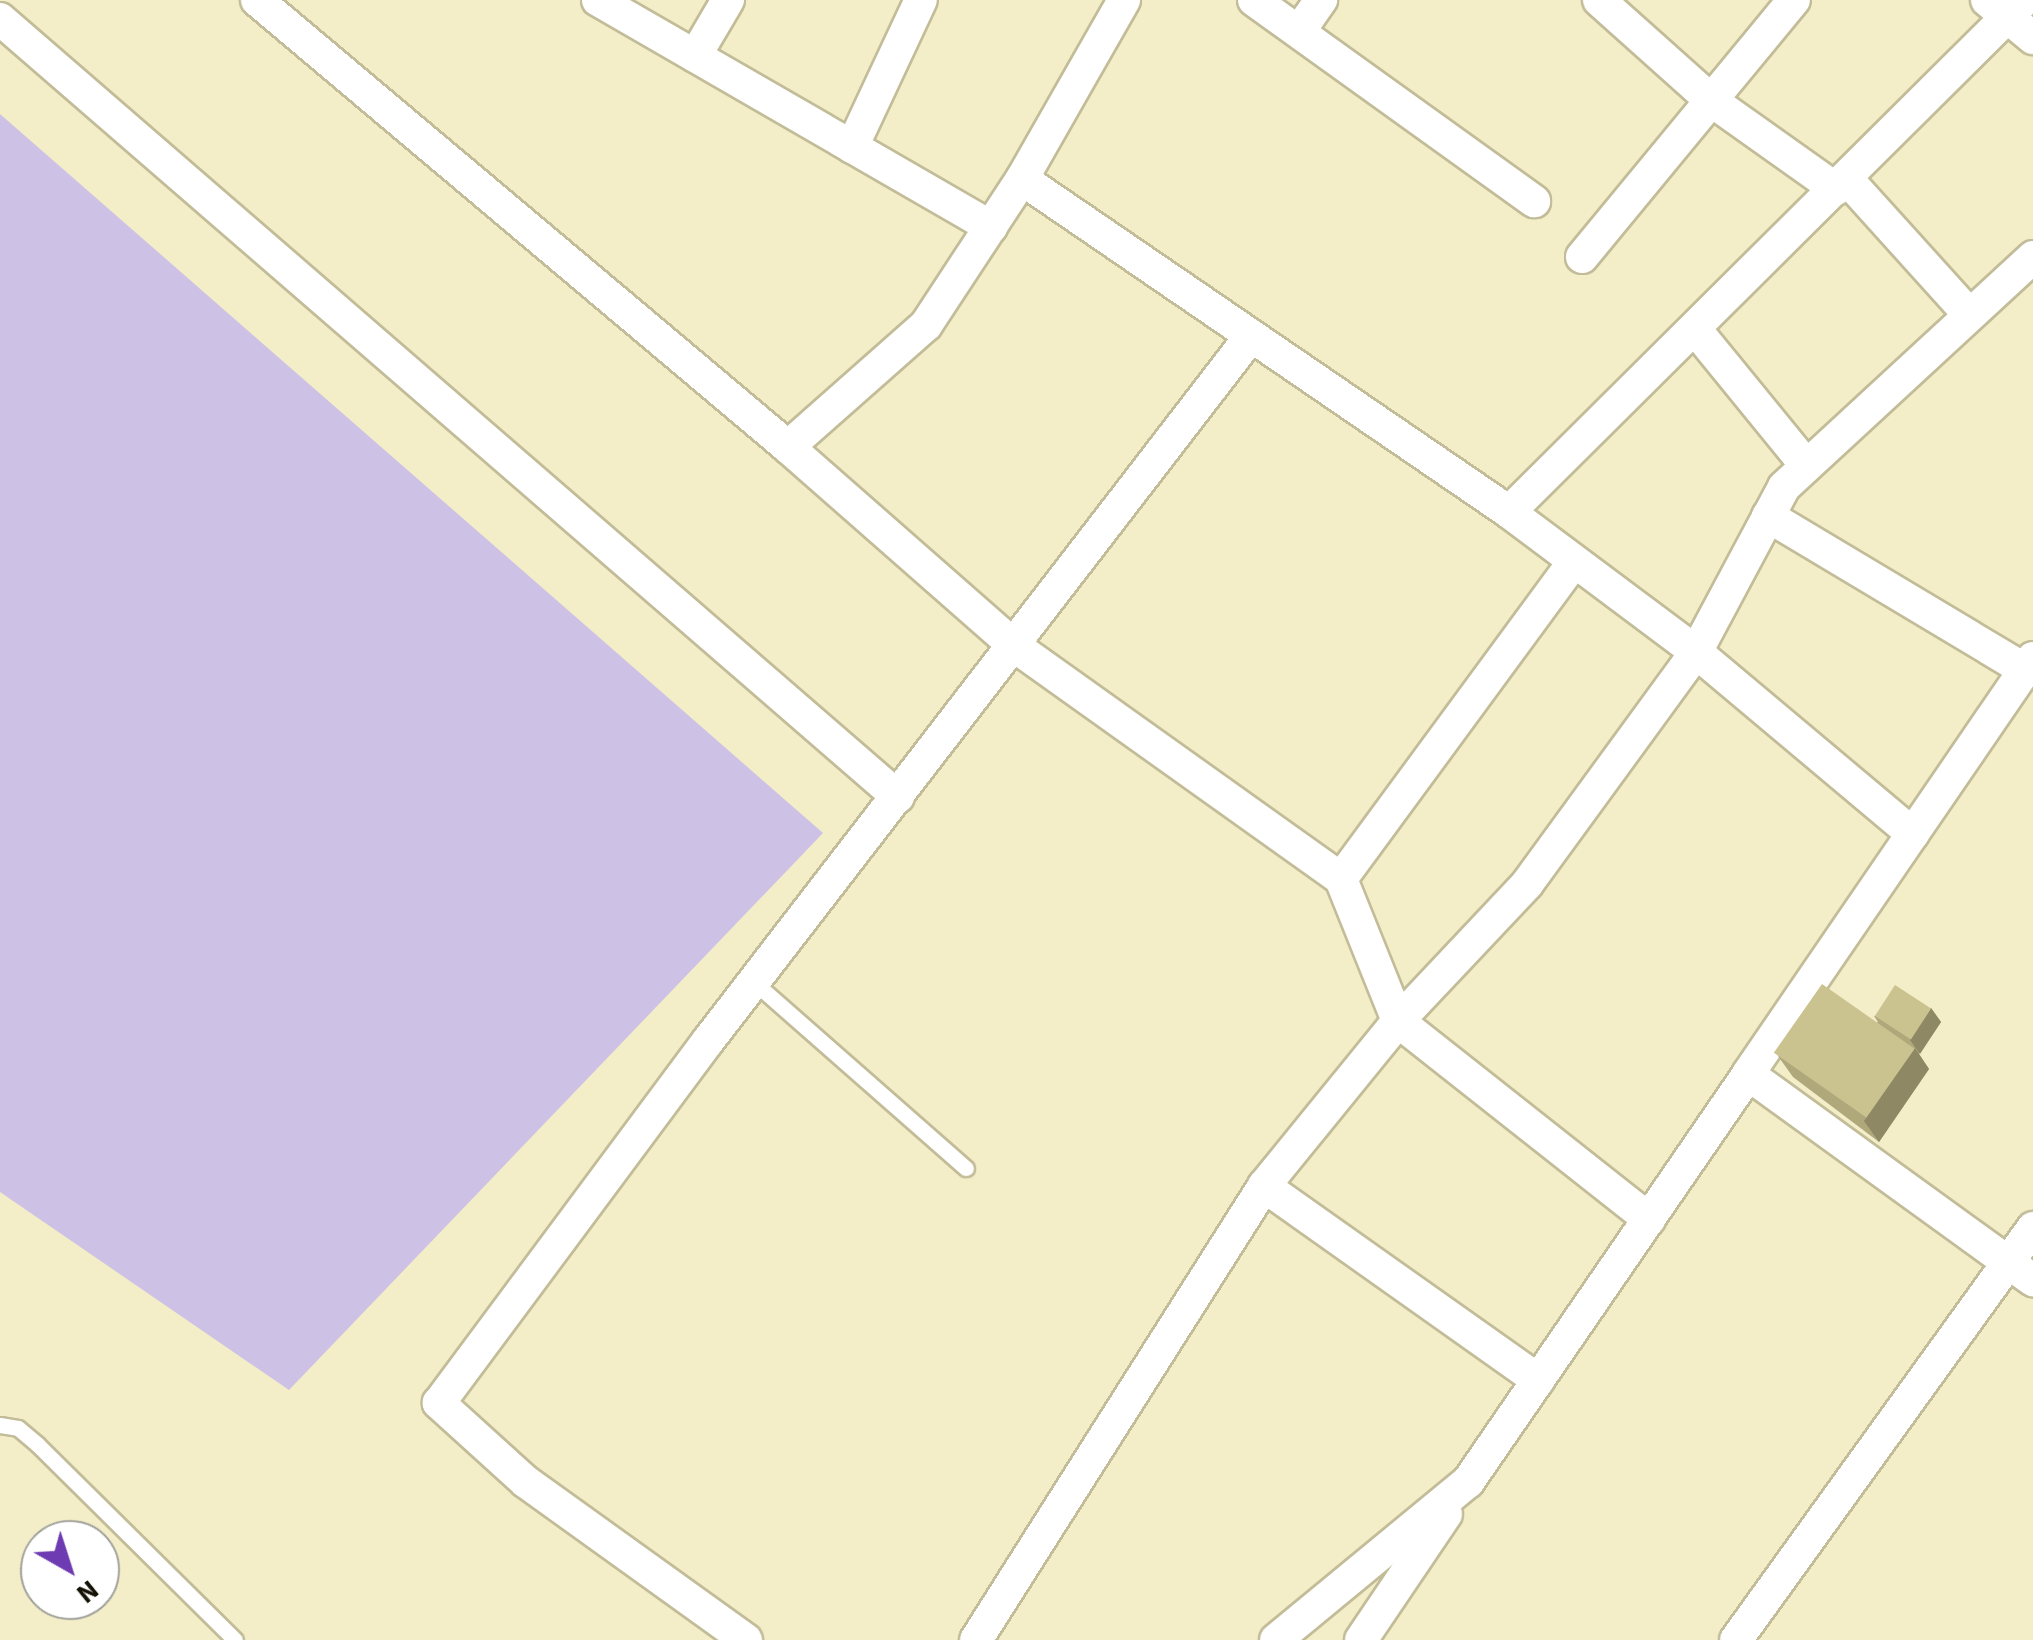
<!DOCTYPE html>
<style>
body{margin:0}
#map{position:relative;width:2033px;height:1640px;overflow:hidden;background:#f3edc8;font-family:"Source Sans 3",sans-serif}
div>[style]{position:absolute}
.green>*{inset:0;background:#cdc2e6}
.roads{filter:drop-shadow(2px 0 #c2bc98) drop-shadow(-2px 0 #c2bc98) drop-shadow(0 2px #c2bc98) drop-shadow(0 -2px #c2bc98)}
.service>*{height:15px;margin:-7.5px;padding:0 7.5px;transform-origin:7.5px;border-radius:7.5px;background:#fff}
.minor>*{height:32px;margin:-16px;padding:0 16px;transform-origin:16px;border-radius:16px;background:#fff}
.wall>*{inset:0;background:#afa87b}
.shaded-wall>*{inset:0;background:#8e8864}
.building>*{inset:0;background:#cbc38f;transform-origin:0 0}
span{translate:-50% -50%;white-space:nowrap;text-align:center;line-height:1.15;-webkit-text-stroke:8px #fff;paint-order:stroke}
.north{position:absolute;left:20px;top:1520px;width:100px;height:100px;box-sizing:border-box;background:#fff;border:2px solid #a1a19b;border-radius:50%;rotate:141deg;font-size:28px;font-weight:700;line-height:40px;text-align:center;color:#151306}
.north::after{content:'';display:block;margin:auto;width:35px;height:45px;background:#6f3bb2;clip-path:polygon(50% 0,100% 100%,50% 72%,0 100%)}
</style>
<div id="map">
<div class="green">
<i style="clip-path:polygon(0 114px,823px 833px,289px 1390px,0 1192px)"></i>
</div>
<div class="roads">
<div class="service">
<i style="left:754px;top:982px;width:282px;rotate:41.3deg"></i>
<i style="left:0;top:1425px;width:18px;rotate:9deg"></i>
<i style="left:18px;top:1428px;width:26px;rotate:40deg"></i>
<i style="left:38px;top:1445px;width:277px;rotate:44.7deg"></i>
</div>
<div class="minor">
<i style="left:257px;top:0;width:694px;rotate:40.09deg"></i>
<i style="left:788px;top:447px;width:184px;rotate:-41.5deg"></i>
<i style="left:926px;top:325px;width:175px;rotate:-56.7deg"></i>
<i style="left:1022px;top:179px;width:206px;rotate:-60.3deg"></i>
<i style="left:598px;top:0;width:454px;rotate:30deg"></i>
<i style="left:1254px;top:0;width:345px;rotate:35.7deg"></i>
<i style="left:1599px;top:0;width:152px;rotate:41.8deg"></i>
<i style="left:1712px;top:101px;width:152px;rotate:35.4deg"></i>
<i style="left:1987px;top:0;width:60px;rotate:39.6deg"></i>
<i style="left:0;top:19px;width:1188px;rotate:40.9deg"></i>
<i style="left:1300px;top:30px;width:37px;rotate:-55deg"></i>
<i style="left:695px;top:56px;width:65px;rotate:-59.5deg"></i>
<i style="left:852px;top:147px;width:162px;rotate:-64.9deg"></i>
<i style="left:1846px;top:178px;width:183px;rotate:47.9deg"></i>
<i style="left:1022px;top:179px;width:590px;rotate:34.36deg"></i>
<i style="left:1509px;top:512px;width:234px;rotate:36.8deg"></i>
<i style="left:1696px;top:652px;width:187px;rotate:-61.9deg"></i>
<i style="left:1784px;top:487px;width:339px;rotate:-42.7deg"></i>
<i style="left:1582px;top:257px;width:333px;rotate:-50.5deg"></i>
<i style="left:1695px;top:329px;width:176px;rotate:50.8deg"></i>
<i style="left:788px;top:447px;width:303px;rotate:41.3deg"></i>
<i style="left:1016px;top:647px;width:399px;rotate:35.5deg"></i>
<i style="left:1509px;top:512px;width:726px;rotate:-44.83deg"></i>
<i style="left:1768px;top:516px;width:300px;rotate:30.9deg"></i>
<i style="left:1573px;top:563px;width:392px;rotate:126.3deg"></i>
<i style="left:1341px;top:879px;width:153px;rotate:68.1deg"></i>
<i style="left:1398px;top:1021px;width:320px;rotate:38.3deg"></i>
<i style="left:2033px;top:658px;width:504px;rotate:124.41deg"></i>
<i style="left:1748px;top:1074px;width:352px;rotate:35.9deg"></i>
<i style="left:1264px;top:1186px;width:336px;rotate:35.3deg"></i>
<i style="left:746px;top:1640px;width:271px;rotate:-144.3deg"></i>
<i style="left:526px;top:1482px;width:118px;rotate:-137.8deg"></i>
<i style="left:439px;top:1403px;width:451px;rotate:-53.4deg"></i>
<i style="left:708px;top:1041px;width:890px;rotate:-52.4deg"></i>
<i style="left:976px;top:1640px;width:538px;rotate:-57.61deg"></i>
<i style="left:1264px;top:1186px;width:213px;rotate:-50.9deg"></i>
<i style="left:1398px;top:1021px;width:188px;rotate:-46.7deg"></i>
<i style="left:1527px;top:884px;width:287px;rotate:-53.9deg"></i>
<i style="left:1696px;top:652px;width:283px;rotate:40deg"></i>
<i style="left:1276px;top:1640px;width:249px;rotate:-39.5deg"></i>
<i style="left:1468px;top:1482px;width:495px;rotate:-55.5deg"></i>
<i style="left:1361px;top:1640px;width:152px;rotate:-56deg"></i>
<i style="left:1736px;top:1640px;width:508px;rotate:-54.21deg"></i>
</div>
</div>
<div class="wall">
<i style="clip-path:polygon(1931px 1008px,1941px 1022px,1919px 1054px,1929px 1069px,1879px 1142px,1793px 1077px,1778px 1056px,1878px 1022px,1874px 1016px)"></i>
</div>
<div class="shaded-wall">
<i style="clip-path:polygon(1931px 1008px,1941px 1022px,1920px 1054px,1910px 1040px)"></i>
<i style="clip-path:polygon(1915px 1048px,1929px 1069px,1879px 1142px,1864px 1121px)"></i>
</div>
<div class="building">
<i style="left:1822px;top:984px;width:113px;height:84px;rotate:35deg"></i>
<i style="left:1895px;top:985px;width:43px;height:37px;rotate:33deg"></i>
</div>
<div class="north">N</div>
</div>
